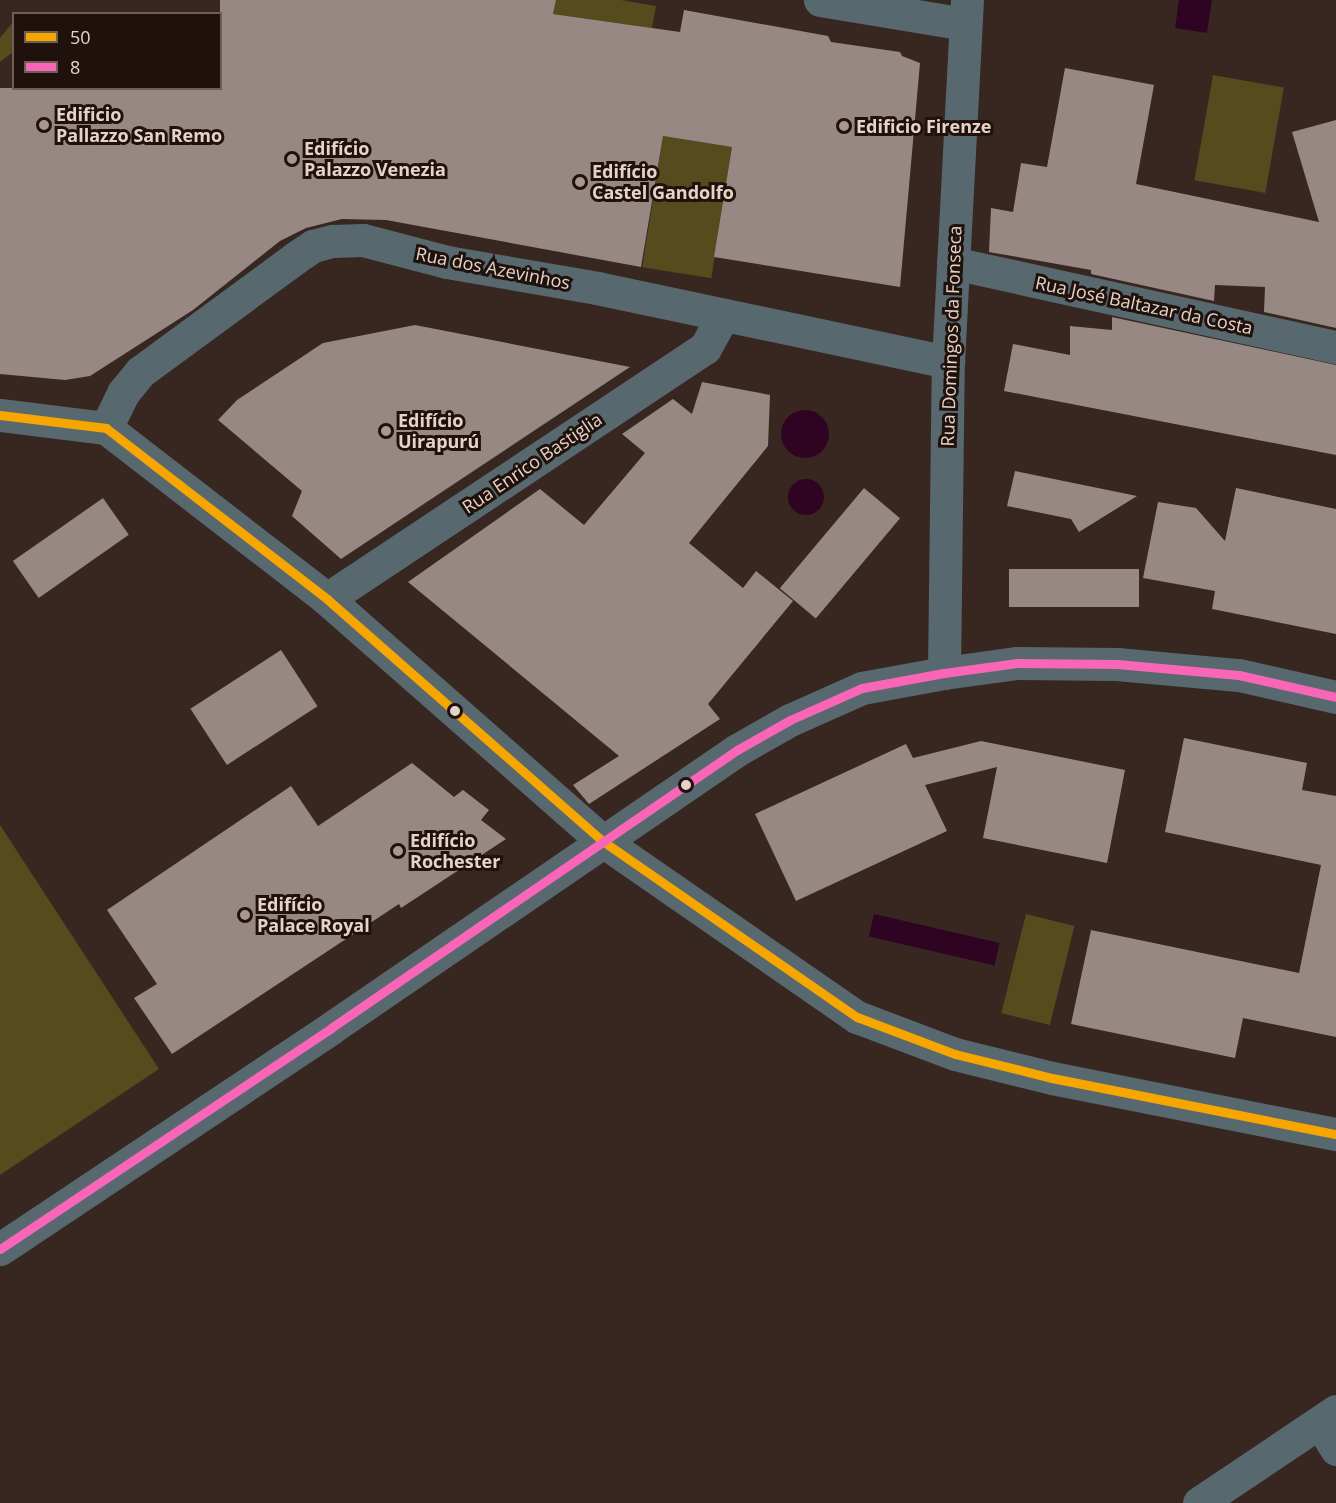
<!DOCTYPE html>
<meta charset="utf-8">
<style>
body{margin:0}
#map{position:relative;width:1336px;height:1503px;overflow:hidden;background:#382721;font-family:"Open Sans",sans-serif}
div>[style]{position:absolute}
.green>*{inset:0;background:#554b1c;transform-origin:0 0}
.water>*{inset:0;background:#2f0422;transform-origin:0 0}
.round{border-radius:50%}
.building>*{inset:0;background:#978883;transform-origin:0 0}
.minor>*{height:33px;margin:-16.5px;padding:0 16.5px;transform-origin:16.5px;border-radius:16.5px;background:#57696f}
.bus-1>*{height:9px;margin:-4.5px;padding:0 4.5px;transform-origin:4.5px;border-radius:4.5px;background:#f7a600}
.bus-2>*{height:9px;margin:-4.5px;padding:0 4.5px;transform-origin:4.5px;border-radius:4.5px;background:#fa66b7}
.dots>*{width:16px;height:16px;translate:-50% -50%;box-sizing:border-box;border:3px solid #1f110b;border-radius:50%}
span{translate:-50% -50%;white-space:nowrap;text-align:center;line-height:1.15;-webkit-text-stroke:6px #1f110b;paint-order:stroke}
.poi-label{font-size:18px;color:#e7d2ca;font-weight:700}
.left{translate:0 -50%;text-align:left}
.street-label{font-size:18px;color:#e7d2ca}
.legend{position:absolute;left:12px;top:12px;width:210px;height:78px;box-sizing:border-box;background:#1f110b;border:2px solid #6f5e57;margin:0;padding:8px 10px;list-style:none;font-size:18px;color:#e7d2ca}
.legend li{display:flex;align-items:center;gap:12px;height:30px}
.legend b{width:30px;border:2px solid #6f5e57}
</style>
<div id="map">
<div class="green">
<i style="clip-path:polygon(556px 0,621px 0,656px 6px,652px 28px,553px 14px)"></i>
<i style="clip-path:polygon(13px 22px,13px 52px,0 62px,0 38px)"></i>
<i style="left:1213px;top:75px;width:72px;height:107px;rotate:10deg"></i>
<i style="left:663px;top:136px;width:70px;height:133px;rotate:9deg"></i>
<i style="clip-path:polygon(0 825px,159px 1069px,0 1175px)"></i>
<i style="left:1026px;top:914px;width:50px;height:102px;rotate:14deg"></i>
</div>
<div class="water">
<i style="clip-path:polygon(1179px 0,1212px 0,1207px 33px,1175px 28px)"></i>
<i class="round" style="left:781px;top:410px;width:48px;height:48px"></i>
<i class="round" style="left:788px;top:479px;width:36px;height:36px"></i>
<i style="left:874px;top:914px;width:129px;height:23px;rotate:13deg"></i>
</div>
<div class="building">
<i style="clip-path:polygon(220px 0,556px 0,553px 14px,680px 32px,684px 10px,828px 36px,831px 42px,900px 52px,902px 56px,920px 63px,900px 287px,714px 257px,732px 147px,663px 136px,641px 267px,386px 220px,342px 219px,306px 228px,280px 241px,193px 310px,90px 376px,65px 380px,0 374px,0 88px,220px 88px)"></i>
<i style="clip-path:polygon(1065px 68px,1154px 85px,1136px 184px,1319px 222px,1292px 132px,1336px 120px,1336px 328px,1264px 312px,1265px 287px,1215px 285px,1214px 301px,1091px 274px,1091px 270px,989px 252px,991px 208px,1013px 212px,1021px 163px,1047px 167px)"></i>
<i style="clip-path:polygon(1112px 317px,1336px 365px,1336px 455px,1004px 391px,1013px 344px,1070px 355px,1070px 326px,1112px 330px)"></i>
<i style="clip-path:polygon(415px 325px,630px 367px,341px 559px,292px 516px,302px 491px,218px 420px,237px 400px,323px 343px)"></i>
<i style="clip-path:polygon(702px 382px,770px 395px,768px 446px,689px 543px,743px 588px,756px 571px,793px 601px,708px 704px,720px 719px,589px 804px,573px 785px,619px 756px,408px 582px,540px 489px,584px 525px,645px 453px,622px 434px,673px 399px,692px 414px)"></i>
<i style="clip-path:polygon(1015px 471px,1137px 496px,1079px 532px,1071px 519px,1007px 506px)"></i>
<i style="left:864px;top:488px;width:47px;height:131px;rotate:40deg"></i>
<i style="clip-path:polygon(1236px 488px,1336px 509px,1336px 634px,1212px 609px,1215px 591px,1143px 578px,1158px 502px,1196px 508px,1225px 541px)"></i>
<i style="left:103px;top:498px;width:45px;height:110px;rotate:55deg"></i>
<i style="left:1009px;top:569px;width:130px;height:38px"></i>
<i style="left:281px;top:650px;width:67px;height:108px;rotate:57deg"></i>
<i style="clip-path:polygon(1184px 738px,1307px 763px,1302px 790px,1336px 796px,1336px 1037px,1243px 1018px,1235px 1058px,1071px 1024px,1091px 930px,1299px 973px,1321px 865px,1165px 832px)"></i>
<i style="clip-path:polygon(981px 741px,1125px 770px,1107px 863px,983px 838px,997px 767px,925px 785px,947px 831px,796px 901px,755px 814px,906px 744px,913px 758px)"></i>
<i style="clip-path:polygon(412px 763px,454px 797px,463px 790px,489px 810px,481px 820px,506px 839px,401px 908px,399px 904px,172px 1054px,134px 998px,157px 984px,107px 910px,291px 786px,318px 826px)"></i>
</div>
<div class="minor">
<i style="left:820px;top:0;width:147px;rotate:9.4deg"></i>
<i style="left:953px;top:263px;width:392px;rotate:12.4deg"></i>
<i style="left:0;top:415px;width:107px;rotate:7deg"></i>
<i style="left:106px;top:428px;width:279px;rotate:37.7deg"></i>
<i style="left:327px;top:599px;width:368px;rotate:41.3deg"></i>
<i style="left:604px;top:842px;width:308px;rotate:34.7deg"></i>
<i style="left:857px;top:1017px;width:105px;rotate:20.7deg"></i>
<i style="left:955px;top:1054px;width:100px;rotate:13.9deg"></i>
<i style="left:1052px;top:1078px;width:289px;rotate:11.2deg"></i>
<i style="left:106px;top:428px;width:39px;rotate:-64deg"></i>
<i style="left:123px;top:393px;width:27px;rotate:-51deg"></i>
<i style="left:140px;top:372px;width:192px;rotate:-36.3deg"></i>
<i style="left:295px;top:258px;width:22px;rotate:-34deg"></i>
<i style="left:313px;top:246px;width:20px;rotate:-15deg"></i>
<i style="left:332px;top:241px;width:31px;rotate:-2deg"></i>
<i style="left:363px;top:240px;width:87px;rotate:14.7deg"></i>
<i style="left:447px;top:262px;width:152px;rotate:9.8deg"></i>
<i style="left:597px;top:288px;width:359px;rotate:11.9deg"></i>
<i style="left:327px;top:599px;width:454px;rotate:-33.6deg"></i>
<i style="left:705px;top:348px;width:38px;rotate:-61deg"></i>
<i style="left:944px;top:673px;width:311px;rotate:-89.3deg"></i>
<i style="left:948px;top:362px;width:362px;rotate:-87deg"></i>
<i style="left:0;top:1249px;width:398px;rotate:-33.7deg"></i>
<i style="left:331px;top:1028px;width:492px;rotate:-34.4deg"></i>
<i style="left:737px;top:750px;width:61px;rotate:-29.5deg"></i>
<i style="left:790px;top:720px;width:79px;rotate:-24deg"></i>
<i style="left:862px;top:688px;width:83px;rotate:-10.4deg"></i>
<i style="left:944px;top:673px;width:74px;rotate:-7.8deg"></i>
<i style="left:1017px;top:663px;width:100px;rotate:0.6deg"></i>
<i style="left:1117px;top:664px;width:122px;rotate:5.2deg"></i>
<i style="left:1239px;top:675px;width:99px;rotate:12.8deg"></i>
<i style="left:1320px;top:1423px;width:31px;rotate:58deg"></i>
<i style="left:1199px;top:1503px;width:165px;rotate:-33.9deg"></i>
</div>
<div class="bus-1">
<i style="left:0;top:415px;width:107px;rotate:7deg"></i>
<i style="left:106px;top:428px;width:279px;rotate:37.7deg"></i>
<i style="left:327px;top:599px;width:368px;rotate:41.3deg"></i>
<i style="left:604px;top:842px;width:308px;rotate:34.7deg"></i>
<i style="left:857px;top:1017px;width:105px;rotate:20.7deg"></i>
<i style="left:955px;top:1054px;width:100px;rotate:13.9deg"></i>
<i style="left:1052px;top:1078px;width:289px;rotate:11.2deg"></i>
</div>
<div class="bus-2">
<i style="left:0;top:1249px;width:398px;rotate:-33.7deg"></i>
<i style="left:331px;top:1028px;width:492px;rotate:-34.4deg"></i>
<i style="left:737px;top:750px;width:61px;rotate:-29.5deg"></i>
<i style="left:790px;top:720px;width:79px;rotate:-24deg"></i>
<i style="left:862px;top:688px;width:83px;rotate:-10.4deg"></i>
<i style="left:944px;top:673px;width:74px;rotate:-7.8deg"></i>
<i style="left:1017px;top:663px;width:100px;rotate:0.6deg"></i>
<i style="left:1117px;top:664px;width:122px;rotate:5.2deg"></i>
<i style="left:1239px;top:675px;width:99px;rotate:12.8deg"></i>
</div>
<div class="dots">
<i style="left:44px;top:125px;background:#aa968f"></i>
<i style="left:844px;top:126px;background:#aa968f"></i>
<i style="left:292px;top:159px;background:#aa968f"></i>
<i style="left:580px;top:182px;background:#aa968f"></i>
<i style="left:386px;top:431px;background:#aa968f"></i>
<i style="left:455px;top:711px;background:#e7d2ca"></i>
<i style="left:686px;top:785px;background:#e7d2ca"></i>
<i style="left:398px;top:851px;background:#aa968f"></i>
<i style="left:245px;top:915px;background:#aa968f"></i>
</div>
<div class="poi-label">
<span class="left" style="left:56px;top:125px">Edificio<br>Pallazzo San Remo</span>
<span class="left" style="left:856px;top:126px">Edificio Firenze</span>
<span class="left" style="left:304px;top:159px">Edifício<br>Palazzo Venezia</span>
<span class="left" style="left:592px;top:182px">Edifício<br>Castel Gandolfo</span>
<span class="left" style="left:398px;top:431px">Edifício<br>Uirapurú</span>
<span class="left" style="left:410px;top:851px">Edifício<br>Rochester</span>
<span class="left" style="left:257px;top:915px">Edifício<br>Palace Royal</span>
</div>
<div class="street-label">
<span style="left:493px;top:268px;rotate:11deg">Rua dos Azevinhos</span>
<span style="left:1144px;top:305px;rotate:12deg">Rua José Baltazar da Costa</span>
<span style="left:951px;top:336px;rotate:-88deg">Rua Domingos da Fonseca</span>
<span style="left:532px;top:463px;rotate:-34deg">Rua Enrico Bastiglia</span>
</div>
<ul class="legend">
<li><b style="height:8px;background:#f7a600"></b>50</li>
<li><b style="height:8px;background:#fa66b7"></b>8</li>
</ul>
</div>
